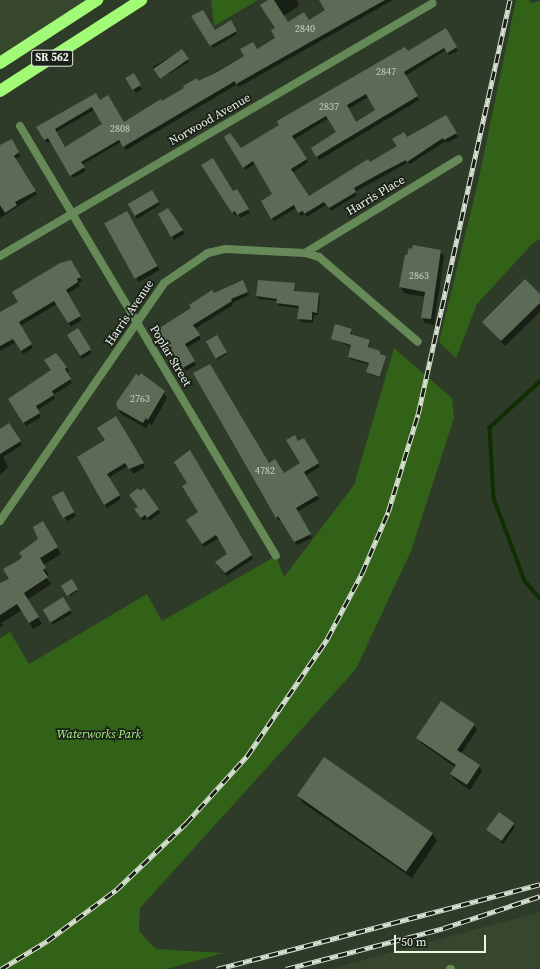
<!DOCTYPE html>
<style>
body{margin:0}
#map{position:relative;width:540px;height:969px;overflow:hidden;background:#2e3b28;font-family:"Source Serif 4",serif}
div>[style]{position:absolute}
.built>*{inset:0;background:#36472e}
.green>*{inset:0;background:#326118}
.shadow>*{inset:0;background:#0007;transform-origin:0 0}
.stream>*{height:3.5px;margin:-1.75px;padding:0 1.75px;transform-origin:1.75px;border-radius:1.75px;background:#112d02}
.building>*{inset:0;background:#5c6b56;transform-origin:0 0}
.minor>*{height:8px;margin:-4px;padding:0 4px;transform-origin:4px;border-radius:4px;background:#668a57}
.motorway>*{height:12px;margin:-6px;padding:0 6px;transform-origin:6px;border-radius:6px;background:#a2fb77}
.rail>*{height:4.5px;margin-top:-2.25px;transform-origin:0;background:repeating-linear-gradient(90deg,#1a2018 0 9px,#d7e0d3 0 18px);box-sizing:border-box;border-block:1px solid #d7e0d3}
span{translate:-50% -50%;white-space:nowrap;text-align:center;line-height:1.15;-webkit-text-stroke:3.5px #1a2018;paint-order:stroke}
.number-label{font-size:10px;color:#c8d2c4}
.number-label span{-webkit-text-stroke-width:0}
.shield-label span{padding:1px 3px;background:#1a2018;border:1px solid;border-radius:3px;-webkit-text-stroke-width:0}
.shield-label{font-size:11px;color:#ecf5e8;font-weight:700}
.street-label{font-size:12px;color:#ecf5e8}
.park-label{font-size:12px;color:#aaf588;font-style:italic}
.scale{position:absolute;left:394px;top:935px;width:92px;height:18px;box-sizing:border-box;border:2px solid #ecf5e8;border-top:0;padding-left:5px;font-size:12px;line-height:14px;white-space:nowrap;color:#ecf5e8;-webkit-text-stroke:3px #1a2018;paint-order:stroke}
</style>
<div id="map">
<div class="built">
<i style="clip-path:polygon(0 0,97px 0,0 63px)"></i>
<i style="clip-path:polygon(540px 912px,540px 969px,330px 969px)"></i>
</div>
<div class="green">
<i style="clip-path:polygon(211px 0,258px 0,214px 26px)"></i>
<i style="clip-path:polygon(516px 0,529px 0,531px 3px,540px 1px,540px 239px,532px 244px,477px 304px,456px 358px,439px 342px,478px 182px)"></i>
<i style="clip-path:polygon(394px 348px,452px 398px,454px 418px,411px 551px,356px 669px,140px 908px,139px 931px,156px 949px,223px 953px,167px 969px,0 969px,0 638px,10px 632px,29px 664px,147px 594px,162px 621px,276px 556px,284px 577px,354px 485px)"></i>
</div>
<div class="shadow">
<i style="clip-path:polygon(271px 0,297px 0,299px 6px,272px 23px)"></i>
<i style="clip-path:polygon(evenodd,336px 0,393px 0,239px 87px,233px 77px,236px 85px,126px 150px,121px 142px,82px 165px,86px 171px,73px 178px,51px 141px,47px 143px,37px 127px,100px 101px,123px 123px,308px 21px,326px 11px,336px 0,94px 110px,103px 124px,65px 148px,56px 132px,94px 110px)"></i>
<i style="clip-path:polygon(193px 17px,215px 31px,230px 22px,237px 34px,213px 48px)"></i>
<i style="clip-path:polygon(evenodd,446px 29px,446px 50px,405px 76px,419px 100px,319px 160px,312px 148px,338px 133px,329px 118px,293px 140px,308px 162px,292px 173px,308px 198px,370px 164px,398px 147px,406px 138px,446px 117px,458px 137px,447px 143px,446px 141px,410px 164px,404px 158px,407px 163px,355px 192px,357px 195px,331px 211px,327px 204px,307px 217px,305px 214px,301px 216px,296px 208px,274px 221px,262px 202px,274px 195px,255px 164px,245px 170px,225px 137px,241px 149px,446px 29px,368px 97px,377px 110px,356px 123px,348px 109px,368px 97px)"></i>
<i style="clip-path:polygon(456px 48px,458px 51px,449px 55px,448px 53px)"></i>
<i style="left:182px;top:50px;width:14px;height:34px;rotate:60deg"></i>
<i style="left:133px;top:75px;width:17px;height:7px;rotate:59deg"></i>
<i style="clip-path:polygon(11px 140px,20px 156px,15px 159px,37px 194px,0 218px,0 147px)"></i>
<i style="clip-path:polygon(202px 165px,233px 193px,236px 191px,250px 213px,240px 218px,238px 214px,235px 216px)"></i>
<i style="left:152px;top:192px;width:15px;height:27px;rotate:58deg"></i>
<i style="left:126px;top:212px;width:67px;height:24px;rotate:60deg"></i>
<i style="clip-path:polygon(159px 214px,182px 230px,185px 234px,174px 240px)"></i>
<i style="clip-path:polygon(440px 251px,444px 256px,434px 325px,425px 323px,422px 317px,425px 297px,404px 293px,400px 287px)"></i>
<i style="clip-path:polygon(70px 261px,82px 281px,78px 283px,80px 286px,67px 294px,82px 320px,71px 327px,57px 304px,20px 326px,33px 348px,23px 354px,16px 342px,0 351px,0 313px,19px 302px)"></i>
<i style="clip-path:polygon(294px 284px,295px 292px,318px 294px,320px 297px,318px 315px,314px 315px,313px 323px,300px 322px,300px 308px,279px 306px,277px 301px,259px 299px,257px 296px)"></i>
<i style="clip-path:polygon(245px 285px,249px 295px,232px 303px,233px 305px,194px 329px,201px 339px,186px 348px,196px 365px,186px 371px,159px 330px)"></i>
<i style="clip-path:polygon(540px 296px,540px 312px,505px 346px,483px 322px)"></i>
<i style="left:78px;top:330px;width:27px;height:12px;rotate:59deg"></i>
<i style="clip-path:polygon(351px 330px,352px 336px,370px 341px,369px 349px,385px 357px,381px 378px,370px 374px,370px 365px,350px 359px,352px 347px,332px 339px)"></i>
<i style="left:216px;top:336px;width:21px;height:11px;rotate:59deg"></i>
<i style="clip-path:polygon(55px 354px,67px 368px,69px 371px,66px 373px,72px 383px,53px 395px,55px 399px,37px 410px,41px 417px,26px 426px,9px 399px,52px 371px)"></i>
<i style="clip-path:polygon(195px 374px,269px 464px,283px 474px,301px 464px,298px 443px,303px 440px,320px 467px,305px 476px,319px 499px,297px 512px,312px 538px,297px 545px,281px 519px,279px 521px)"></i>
<i style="clip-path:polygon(139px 377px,164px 392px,167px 398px,152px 425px,149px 423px,146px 428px,121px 414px,118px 408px)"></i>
<i style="clip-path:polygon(115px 418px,145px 467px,133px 474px,128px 466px,108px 478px,121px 499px,107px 508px,78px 458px,106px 440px)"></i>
<i style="clip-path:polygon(9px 424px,22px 445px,3px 457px,8px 467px,0 475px,0 430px)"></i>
<i style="clip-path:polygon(190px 452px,253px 559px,227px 576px,216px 562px,228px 554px,219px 538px,204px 547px,188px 520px,199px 513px,188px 483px)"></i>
<i style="left:62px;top:493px;width:27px;height:10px;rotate:59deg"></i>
<i style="clip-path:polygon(158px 509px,160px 513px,149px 521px,147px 518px,143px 521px,138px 513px)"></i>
<i style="clip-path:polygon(43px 522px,61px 554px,43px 565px,49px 575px,46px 577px,51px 584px,27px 600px,42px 624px,33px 629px,22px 610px,1px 623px,3px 626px,0 627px,0 585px,10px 579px,20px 560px,40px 540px)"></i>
<i style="left:71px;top:581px;width:12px;height:9px;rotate:55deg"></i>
<i style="left:63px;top:598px;width:18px;height:22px;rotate:61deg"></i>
<i style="clip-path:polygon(474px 725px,477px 730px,461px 754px,479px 766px,482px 771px,470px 790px,454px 779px,451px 774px,455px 767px,421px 743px,418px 738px)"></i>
<i style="clip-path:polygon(324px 759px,433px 834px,437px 841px,412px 878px,303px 803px,299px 795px)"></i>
<i style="clip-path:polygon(513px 824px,515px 827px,503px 844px,487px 830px)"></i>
</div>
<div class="stream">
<i style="left:540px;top:382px;width:68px;rotate:137.4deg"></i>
<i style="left:490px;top:428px;width:70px;rotate:86.7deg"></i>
<i style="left:494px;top:498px;width:89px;rotate:69.5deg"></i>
<i style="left:525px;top:581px;width:23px;rotate:49deg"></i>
</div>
<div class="building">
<i style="clip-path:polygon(evenodd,268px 0,274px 0,288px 22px,304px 12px,309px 20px,325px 10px,319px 0,385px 0,236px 84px,235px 81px,123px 147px,119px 140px,81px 162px,85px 167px,70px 176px,48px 138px,44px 140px,36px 127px,96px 93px,100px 100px,108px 95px,124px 122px,161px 99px,162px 101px,184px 88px,183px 86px,197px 78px,198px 81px,217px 72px,244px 56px,240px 49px,253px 42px,257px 49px,275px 38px,271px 30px,275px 28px,260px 5px,268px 0,92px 107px,102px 124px,65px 147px,55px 129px,92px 107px)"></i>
<i style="clip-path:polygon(203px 10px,215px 30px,231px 20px,237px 31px,210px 46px,191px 16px)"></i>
<i style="clip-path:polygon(evenodd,446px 28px,457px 47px,447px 53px,444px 48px,404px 72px,418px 96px,316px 157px,311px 148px,336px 132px,326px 116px,292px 136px,307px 159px,291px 169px,309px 196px,368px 159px,370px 162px,397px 146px,392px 139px,404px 132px,407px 137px,446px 115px,457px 133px,444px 140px,443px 138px,407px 162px,406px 160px,379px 174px,354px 188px,356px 192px,329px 208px,324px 202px,304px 214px,303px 211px,298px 213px,294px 205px,271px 219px,261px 201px,272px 194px,253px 161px,243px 168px,224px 137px,230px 133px,241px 148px,279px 125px,277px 121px,289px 114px,405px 47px,408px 51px,446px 28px,366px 94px,375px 110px,356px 122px,347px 105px,366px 94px)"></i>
<i style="left:182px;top:49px;width:12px;height:35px;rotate:55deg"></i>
<i style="left:134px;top:73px;width:14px;height:10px;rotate:60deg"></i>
<i style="clip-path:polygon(12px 139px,19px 152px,14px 156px,36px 191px,15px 202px,17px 205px,5px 213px,0 205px,0 145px)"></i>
<i style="clip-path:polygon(213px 158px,233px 191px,237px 189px,249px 209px,237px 215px,235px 211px,232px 213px,201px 165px)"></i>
<i style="left:152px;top:190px;width:14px;height:28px;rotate:60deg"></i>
<i style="clip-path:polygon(168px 208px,183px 230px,171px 237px,158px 214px)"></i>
<i style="left:127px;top:211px;width:63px;height:26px;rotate:61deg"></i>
<i style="clip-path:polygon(413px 245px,441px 250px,431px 319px,421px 318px,425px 292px,399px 287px,405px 255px,407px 255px,409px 248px,412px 249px)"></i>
<i style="clip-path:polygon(71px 260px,81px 277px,77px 279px,78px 282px,66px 290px,81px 316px,68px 323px,54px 301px,19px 322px,32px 344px,21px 351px,13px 339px,0 346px,0 312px,18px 302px,12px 292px,60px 263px)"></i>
<i style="clip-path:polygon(525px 279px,540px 294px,540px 303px,501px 341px,482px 322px)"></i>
<i style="clip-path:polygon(243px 280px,248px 292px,231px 299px,232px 301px,193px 325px,200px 335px,185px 344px,195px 361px,183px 368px,158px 329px,191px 308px,189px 305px,212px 290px,214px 293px)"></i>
<i style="clip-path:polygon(258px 280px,295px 283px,294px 291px,319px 293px,317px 313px,312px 312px,312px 320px,297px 319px,299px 306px,276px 303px,277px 299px,256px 296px)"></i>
<i style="clip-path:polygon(335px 324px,352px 329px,350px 334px,370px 340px,368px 347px,380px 351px,380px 354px,386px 356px,380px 377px,366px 372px,369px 363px,348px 357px,351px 345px,331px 339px)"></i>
<i style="left:78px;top:328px;width:25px;height:13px;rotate:58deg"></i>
<i style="left:217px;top:335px;width:20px;height:13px;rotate:60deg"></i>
<i style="clip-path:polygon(56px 353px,67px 367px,65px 369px,71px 379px,52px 391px,54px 395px,36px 406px,40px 413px,23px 423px,8px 399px,51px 370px,44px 360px)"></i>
<i style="clip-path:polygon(210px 364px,269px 463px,275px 459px,284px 473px,300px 463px,286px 440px,295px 435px,298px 441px,304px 438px,319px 463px,304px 472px,318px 495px,296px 508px,311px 534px,303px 538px,294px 542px,278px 516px,276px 518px,193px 373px)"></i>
<i style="clip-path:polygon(141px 373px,165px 391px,148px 420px,146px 418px,143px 423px,118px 409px,116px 403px,136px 374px,139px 376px)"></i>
<i style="clip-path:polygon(116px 416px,144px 463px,129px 469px,125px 463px,107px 474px,120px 495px,104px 505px,77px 457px,105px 440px,97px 428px)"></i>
<i style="clip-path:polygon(9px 423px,21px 441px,0 454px,0 429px)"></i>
<i style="clip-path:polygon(190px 450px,252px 555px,225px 573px,215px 562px,227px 554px,216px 535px,202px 544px,186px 520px,198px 512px,182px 486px,187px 483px,174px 462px)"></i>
<i style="clip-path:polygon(138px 488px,140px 491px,144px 488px,159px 509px,147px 518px,145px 515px,141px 518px,134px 509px,138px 507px,129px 495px)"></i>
<i style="left:63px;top:491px;width:24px;height:13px;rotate:62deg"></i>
<i style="clip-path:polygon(43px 521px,58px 547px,40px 558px,46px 568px,43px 570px,48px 577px,24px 593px,39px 617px,29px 623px,17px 604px,0 615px,0 583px,9px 579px,3px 569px,19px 560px,22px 557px,19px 553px,38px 539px,33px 527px)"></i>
<i style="left:72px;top:579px;width:12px;height:13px;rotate:59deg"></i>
<i style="left:63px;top:597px;width:15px;height:24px;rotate:58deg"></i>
<i style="clip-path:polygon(441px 701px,475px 724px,457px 750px,480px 765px,467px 785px,450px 774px,456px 765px,416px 738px)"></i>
<i style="left:324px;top:757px;width:133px;height:47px;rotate:35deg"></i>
<i style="left:499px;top:812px;width:19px;height:22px;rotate:36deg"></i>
</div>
<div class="minor">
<i style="left:20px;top:126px;width:500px;rotate:59.23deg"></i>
<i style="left:305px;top:253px;width:180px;rotate:-31.4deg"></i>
<i style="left:0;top:256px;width:501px;rotate:-30.3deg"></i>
<i style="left:0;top:521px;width:289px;rotate:-55.4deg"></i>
<i style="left:164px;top:283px;width:53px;rotate:-34.3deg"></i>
<i style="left:208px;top:253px;width:18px;rotate:-13deg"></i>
<i style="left:226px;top:249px;width:79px;rotate:2.9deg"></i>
<i style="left:305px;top:253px;width:15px;rotate:16deg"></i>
<i style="left:319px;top:257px;width:130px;rotate:40.6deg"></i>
<i style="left:450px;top:969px;width:1px"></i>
</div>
<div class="motorway">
<i style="left:0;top:63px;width:116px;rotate:-33deg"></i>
<i style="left:0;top:91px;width:168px;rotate:-32.8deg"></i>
</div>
<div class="rail">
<i style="left:1px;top:969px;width:54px;rotate:-31.3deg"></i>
<i style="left:47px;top:941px;width:86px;rotate:-36.5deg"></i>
<i style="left:116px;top:890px;width:97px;rotate:-43.7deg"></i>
<i style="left:186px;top:823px;width:91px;rotate:-47.7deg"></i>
<i style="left:247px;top:756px;width:142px;rotate:-55.6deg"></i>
<i style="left:327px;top:639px;width:75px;rotate:-62.1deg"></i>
<i style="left:362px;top:573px;width:66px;rotate:-66.9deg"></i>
<i style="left:388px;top:512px;width:102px;rotate:-73deg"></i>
<i style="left:418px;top:414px;width:424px;rotate:-77.5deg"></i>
<i style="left:217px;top:969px;width:334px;rotate:-14.7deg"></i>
<i style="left:286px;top:969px;width:163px;rotate:-14.5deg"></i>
<i style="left:444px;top:928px;width:101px;rotate:-18.4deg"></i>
</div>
<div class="number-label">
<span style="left:305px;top:29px">2840</span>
<span style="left:386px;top:72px">2847</span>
<span style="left:329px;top:107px">2837</span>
<span style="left:120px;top:129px">2808</span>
<span style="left:419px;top:276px">2863</span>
<span style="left:140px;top:399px">2763</span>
<span style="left:265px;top:471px">4782</span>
</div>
<div class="shield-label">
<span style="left:52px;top:58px">SR 562</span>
</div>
<div class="street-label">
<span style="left:210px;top:120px;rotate:-30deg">Norwood Avenue</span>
<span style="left:376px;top:196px;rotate:-31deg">Harris Place</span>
<span style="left:130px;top:313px;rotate:-56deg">Harris Avenue</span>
<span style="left:170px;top:356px;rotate:59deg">Poplar Street</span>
</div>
<div class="park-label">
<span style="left:99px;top:735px">Waterworks Park</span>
</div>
<div class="scale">50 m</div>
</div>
